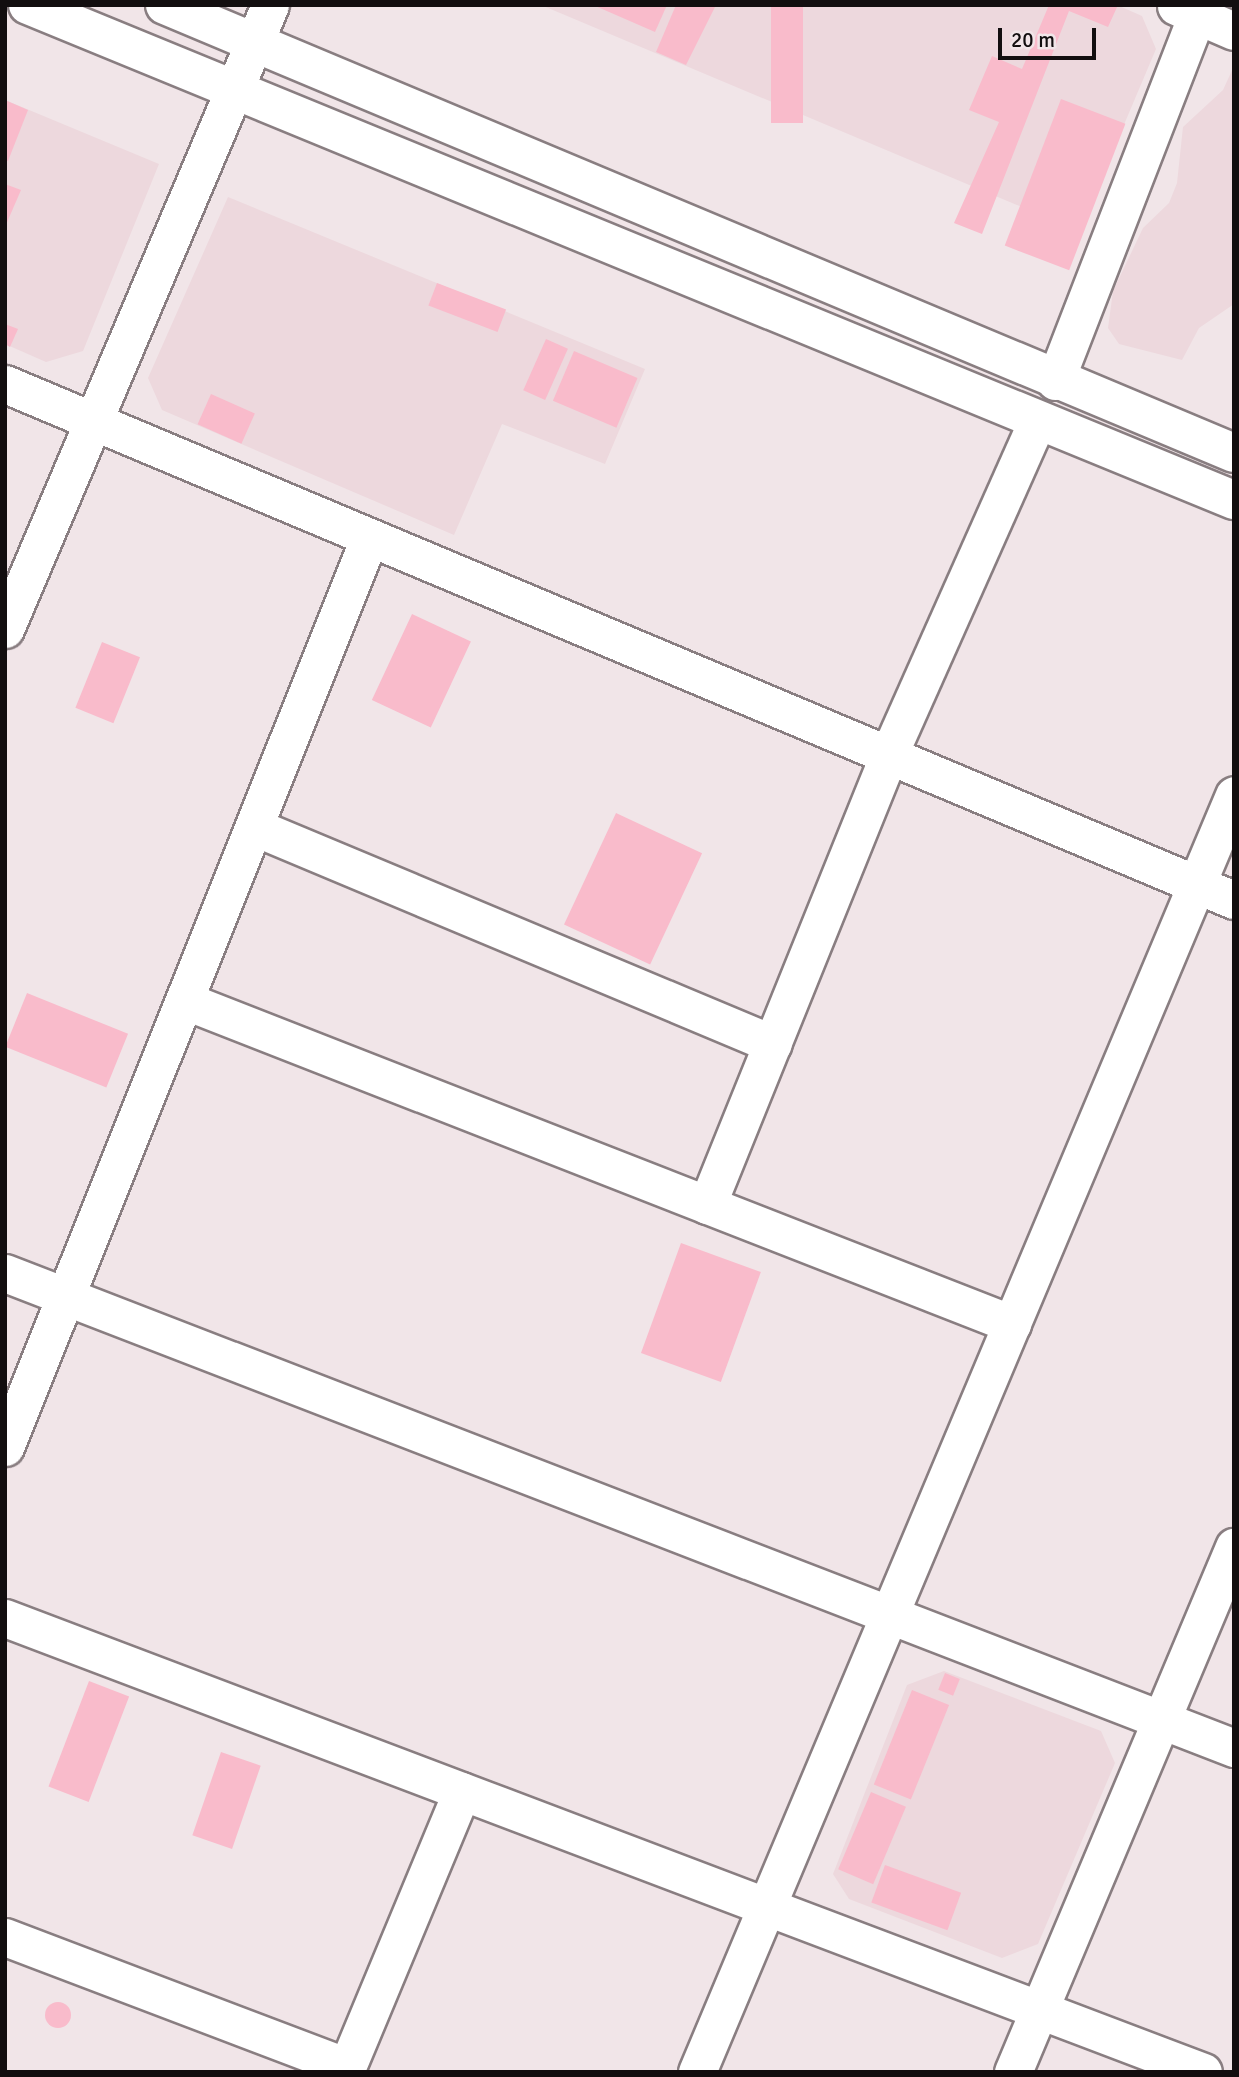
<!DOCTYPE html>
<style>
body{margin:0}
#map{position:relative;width:1239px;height:2077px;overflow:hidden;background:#f1e5e8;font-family:Signika,sans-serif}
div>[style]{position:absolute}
.built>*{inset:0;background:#edd8dd}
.building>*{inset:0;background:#f9bbcb;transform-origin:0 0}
.round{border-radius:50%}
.roads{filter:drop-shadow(2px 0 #897e81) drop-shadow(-2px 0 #897e81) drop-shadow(0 2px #897e81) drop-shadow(0 -2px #897e81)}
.street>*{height:37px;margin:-18.5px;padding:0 18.5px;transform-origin:18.5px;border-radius:18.5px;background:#fff}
.secondary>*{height:38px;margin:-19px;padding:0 19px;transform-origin:19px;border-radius:19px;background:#fff}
span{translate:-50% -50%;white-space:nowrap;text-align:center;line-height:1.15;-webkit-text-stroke:5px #f1e5e8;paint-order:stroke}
.frame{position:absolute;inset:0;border:7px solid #120e0f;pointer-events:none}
.scale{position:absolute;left:998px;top:28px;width:98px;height:32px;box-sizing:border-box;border:4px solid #120e0f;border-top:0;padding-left:9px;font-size:21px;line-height:24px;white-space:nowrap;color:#120e0f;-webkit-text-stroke:5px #f1e5e8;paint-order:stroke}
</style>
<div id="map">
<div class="built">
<i style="clip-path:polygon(541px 5px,1117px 5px,1142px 16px,1156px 49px,1079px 231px)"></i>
<i style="clip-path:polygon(1234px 66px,1234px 304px,1199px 328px,1182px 360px,1119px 344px,1108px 328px,1113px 291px,1143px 228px,1169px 203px,1177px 183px,1183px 127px,1223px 90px)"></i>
<i style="clip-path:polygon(5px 100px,159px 164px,83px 351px,46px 362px,5px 344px)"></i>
<i style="clip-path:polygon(228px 197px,645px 369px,605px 464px,502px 424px,454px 535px,162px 410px,148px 378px)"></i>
<i style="clip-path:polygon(944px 1671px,1101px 1731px,1115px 1763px,1038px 1944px,1002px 1958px,849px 1899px,833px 1874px,907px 1685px)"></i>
</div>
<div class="building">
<i style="clip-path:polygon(593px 5px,667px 5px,655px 32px)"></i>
<i style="clip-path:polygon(676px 5px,716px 5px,686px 65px,656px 52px)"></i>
<i style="left:771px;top:5px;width:32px;height:118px"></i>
<i style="clip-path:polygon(1049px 5px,1118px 5px,1108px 27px,1069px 11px,982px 234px,954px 223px,999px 122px,969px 110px,992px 56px,1022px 69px)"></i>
<i style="left:1061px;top:99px;width:69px;height:157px;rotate:21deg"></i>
<i style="clip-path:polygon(5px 100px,28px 110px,8px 161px,5px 160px)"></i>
<i style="clip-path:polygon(5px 184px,21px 190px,5px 227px)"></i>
<i style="left:437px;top:283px;width:74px;height:24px;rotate:21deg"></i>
<i style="clip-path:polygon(5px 324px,18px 329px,10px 347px,5px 344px)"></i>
<i style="left:546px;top:339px;width:24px;height:56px;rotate:24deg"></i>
<i style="left:574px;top:351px;width:69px;height:54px;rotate:23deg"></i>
<i style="left:211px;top:394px;width:48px;height:33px;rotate:24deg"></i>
<i style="left:412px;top:614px;width:65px;height:95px;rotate:25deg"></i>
<i style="left:102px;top:642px;width:41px;height:71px;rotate:22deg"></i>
<i style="left:616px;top:813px;width:95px;height:123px;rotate:25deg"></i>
<i style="left:27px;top:993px;width:109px;height:58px;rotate:22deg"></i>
<i style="left:681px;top:1243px;width:85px;height:117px;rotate:20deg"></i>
<i style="left:945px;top:1673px;width:16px;height:18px;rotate:22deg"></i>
<i style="left:89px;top:1681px;width:43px;height:113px;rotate:21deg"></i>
<i style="left:912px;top:1690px;width:40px;height:102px;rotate:22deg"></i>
<i style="left:221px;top:1752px;width:42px;height:88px;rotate:19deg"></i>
<i style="left:871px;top:1792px;width:38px;height:84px;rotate:23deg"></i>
<i style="left:885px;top:1865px;width:81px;height:40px;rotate:20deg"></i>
<i class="round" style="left:45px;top:2002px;width:26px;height:26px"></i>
</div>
<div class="roads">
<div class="street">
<i style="left:1176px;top:6px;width:63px;rotate:23.3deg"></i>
<i style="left:1055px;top:381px;width:403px;rotate:-68.8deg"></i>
<i style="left:5px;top:384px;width:1333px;rotate:22.78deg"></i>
<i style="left:5px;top:629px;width:678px;rotate:-66.99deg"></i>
<i style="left:257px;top:828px;width:559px;rotate:22.71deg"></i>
<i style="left:186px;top:1001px;width:887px;rotate:21.36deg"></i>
<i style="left:707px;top:1205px;width:484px;rotate:-68deg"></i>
<i style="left:888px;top:756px;width:366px;rotate:-66deg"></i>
<i style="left:5px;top:1273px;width:1318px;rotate:21.13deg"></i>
<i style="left:5px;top:1447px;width:978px;rotate:-68.16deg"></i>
<i style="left:5px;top:1618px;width:1281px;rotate:20.75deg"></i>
<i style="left:5px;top:1937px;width:366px;rotate:20.8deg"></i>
<i style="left:345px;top:2072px;width:304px;rotate:-67.4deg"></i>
<i style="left:697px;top:2072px;width:1385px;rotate:-67.19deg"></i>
<i style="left:1013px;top:2072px;width:570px;rotate:-67.17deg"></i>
</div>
<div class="secondary">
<i style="left:28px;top:5px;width:1304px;rotate:22.32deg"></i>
<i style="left:165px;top:5px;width:1159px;rotate:22.74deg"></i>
</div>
</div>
<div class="frame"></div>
<div class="scale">20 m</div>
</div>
